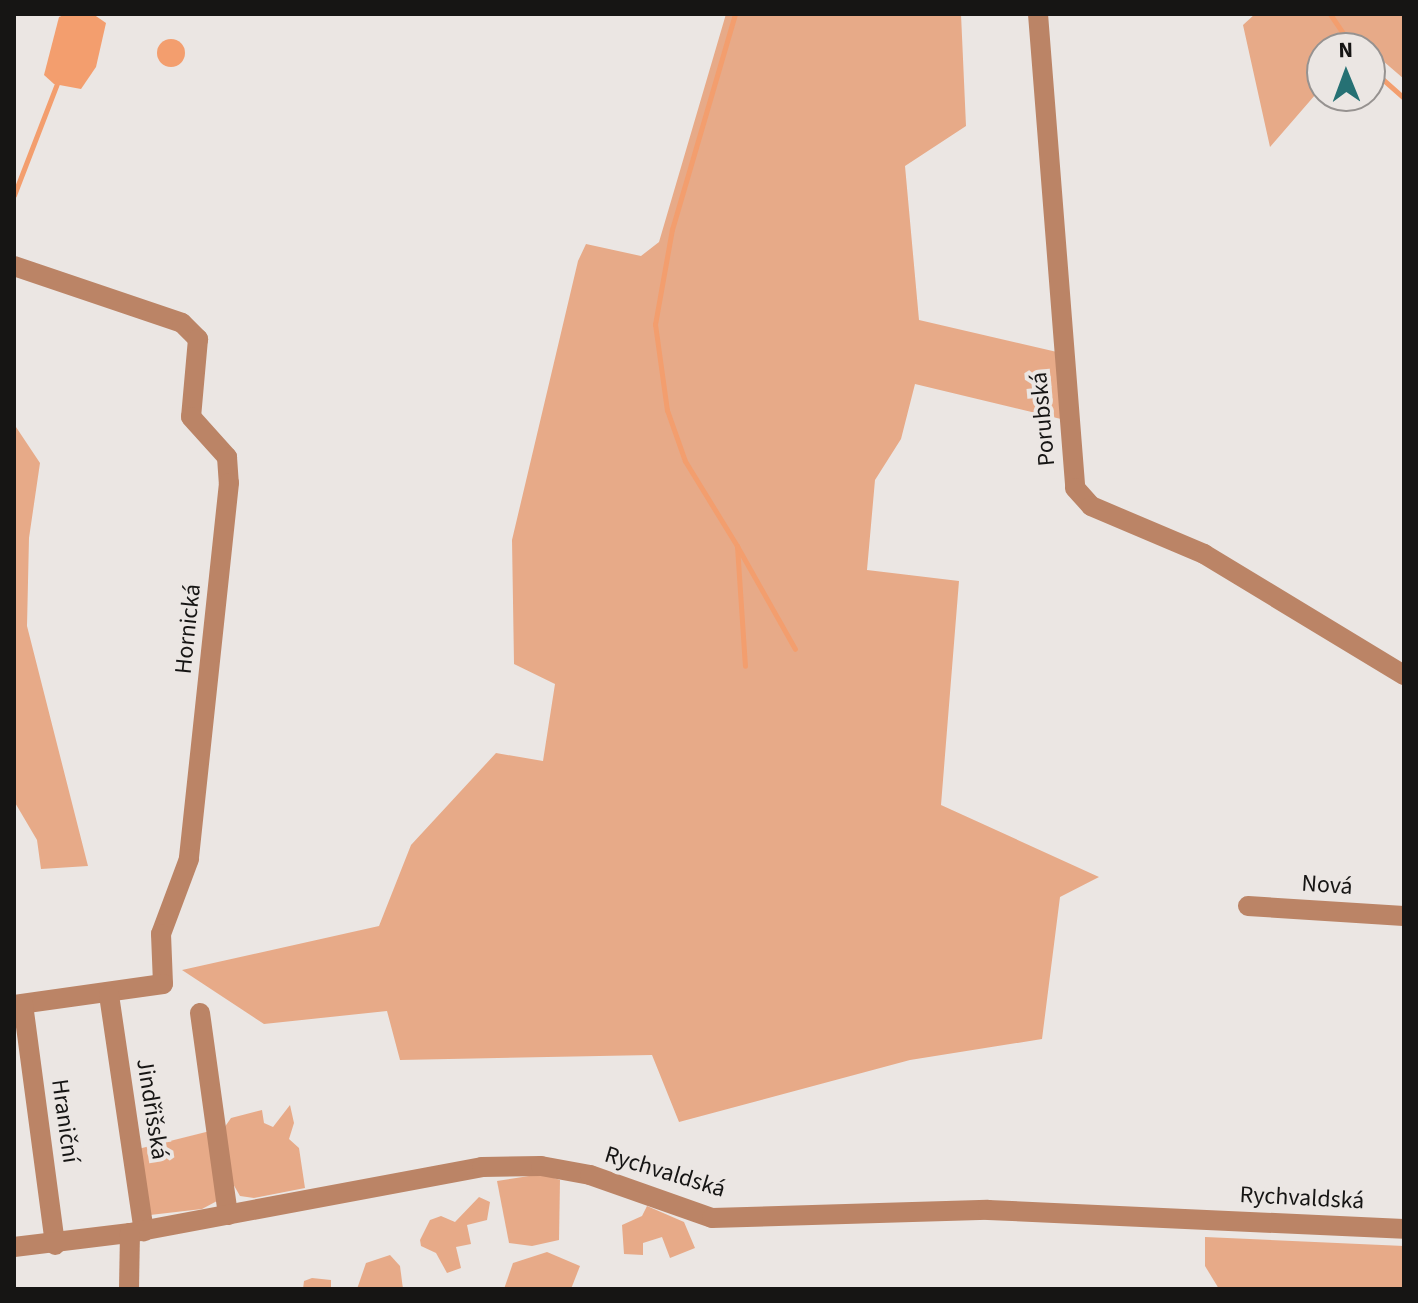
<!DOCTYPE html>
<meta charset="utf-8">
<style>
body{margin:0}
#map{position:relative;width:1418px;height:1303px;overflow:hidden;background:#ebe6e3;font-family:"Source Sans 3",sans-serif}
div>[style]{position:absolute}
.green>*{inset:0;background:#e7aa88}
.water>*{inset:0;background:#f39e6e}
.round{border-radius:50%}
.stream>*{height:5px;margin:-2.5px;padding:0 2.5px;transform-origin:2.5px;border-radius:2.5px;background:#f39e6e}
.minor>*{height:20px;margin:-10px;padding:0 10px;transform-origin:10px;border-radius:10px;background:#bb8466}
span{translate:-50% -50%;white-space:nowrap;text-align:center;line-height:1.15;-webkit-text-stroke:8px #ebe6e3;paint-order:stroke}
.street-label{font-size:24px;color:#161514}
.frame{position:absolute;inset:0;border:16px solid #161514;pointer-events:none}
.north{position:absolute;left:1306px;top:32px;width:80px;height:80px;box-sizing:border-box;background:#ebe6e3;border:2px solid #969290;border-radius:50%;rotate:359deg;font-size:22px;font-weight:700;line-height:32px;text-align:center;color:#161514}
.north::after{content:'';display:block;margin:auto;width:28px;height:36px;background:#267174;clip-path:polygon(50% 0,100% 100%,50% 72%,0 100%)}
</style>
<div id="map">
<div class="green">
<i style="clip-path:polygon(726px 14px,961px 14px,966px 126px,905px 166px,919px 320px,1057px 352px,1061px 419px,915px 384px,901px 439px,875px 480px,867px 570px,959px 581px,941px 805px,1099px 877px,1060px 897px,1042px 1039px,910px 1060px,679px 1122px,652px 1055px,400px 1060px,387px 1011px,264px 1024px,182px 970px,379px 926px,411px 845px,496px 753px,543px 761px,555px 684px,514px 664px,512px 540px,578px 261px,586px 244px,641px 256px,659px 242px)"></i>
<i style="clip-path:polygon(1255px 14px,1404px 14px,1404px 79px,1361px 42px,1355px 48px,1322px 48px,1322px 87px,1270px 147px,1243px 25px)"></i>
<i style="clip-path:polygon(14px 424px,40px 463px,29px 538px,27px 626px,88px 866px,41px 869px,37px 840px,14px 801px)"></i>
<i style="clip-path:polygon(290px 1105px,294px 1123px,289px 1139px,299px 1148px,305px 1188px,254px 1198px,240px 1196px,232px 1182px,224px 1128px,231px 1118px,262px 1110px,264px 1123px,273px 1127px)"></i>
<i style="clip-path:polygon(214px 1130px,217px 1201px,202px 1209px,150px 1215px,138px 1149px)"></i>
<i style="clip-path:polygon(542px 1174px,560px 1180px,559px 1240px,532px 1246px,509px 1243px,497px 1181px)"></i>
<i style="clip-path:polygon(479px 1197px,490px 1202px,487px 1220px,467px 1225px,471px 1244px,456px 1247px,461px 1268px,447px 1273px,436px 1253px,421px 1246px,420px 1240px,430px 1220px,441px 1216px,455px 1222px)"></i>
<i style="clip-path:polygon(647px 1206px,684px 1222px,695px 1248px,670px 1258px,662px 1237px,643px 1243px,643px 1255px,624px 1254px,622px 1225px,642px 1216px)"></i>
<i style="clip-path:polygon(1205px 1237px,1404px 1246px,1404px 1289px,1219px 1289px,1205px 1266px)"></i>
<i style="clip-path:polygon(547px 1252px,580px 1266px,571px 1289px,504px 1289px,513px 1263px)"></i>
<i style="clip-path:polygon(390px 1255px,400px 1266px,403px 1289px,357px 1289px,366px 1263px)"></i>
<i style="clip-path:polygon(312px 1278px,331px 1280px,331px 1289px,303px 1289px,304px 1281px)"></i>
</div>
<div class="water">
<i style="clip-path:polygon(66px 14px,93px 14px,106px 23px,96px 67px,81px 89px,54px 84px,44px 75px,59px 17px)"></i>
<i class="round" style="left:157px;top:39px;width:28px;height:28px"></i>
</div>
<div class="stream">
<i style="left:735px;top:14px;width:224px;rotate:106.3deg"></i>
<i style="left:672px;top:229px;width:97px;rotate:100.1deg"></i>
<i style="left:655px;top:324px;width:87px;rotate:82.1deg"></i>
<i style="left:667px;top:410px;width:54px;rotate:70.6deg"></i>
<i style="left:685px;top:461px;width:100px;rotate:58.5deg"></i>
<i style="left:737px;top:546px;width:120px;rotate:86.2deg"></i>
<i style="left:1330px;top:14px;width:41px;rotate:55.9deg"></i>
<i style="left:1370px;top:68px;width:45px;rotate:41.4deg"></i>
<i style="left:14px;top:195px;width:122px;rotate:-68.9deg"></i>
<i style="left:737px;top:546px;width:118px;rotate:60.6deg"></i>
</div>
<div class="minor">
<i style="left:1038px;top:14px;width:475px;rotate:85.5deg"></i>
<i style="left:1075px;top:488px;width:24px;rotate:48deg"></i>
<i style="left:1091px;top:506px;width:123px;rotate:23deg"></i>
<i style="left:1204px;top:554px;width:234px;rotate:31.2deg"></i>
<i style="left:14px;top:266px;width:177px;rotate:18.7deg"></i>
<i style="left:182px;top:323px;width:23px;rotate:45deg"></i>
<i style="left:198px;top:339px;width:78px;rotate:95.1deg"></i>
<i style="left:191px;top:417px;width:54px;rotate:48deg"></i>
<i style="left:227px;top:457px;width:26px;rotate:86deg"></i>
<i style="left:229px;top:483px;width:378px;rotate:96.1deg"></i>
<i style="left:189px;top:859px;width:80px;rotate:110.5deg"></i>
<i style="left:161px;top:934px;width:50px;rotate:87.7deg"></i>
<i style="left:163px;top:984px;width:150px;rotate:172deg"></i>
<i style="left:1248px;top:906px;width:156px;rotate:3.7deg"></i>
<i style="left:109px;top:995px;width:239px;rotate:81.6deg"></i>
<i style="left:23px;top:1004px;width:243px;rotate:82.4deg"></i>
<i style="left:200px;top:1013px;width:204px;rotate:82.1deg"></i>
<i style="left:14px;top:1247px;width:117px;rotate:-6.9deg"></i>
<i style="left:130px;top:1233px;width:358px;rotate:-10.6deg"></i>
<i style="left:482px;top:1167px;width:59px;rotate:-1deg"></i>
<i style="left:541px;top:1166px;width:50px;rotate:10.4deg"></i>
<i style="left:590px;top:1175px;width:129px;rotate:19.4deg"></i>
<i style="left:712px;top:1218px;width:276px;rotate:-1.7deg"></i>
<i style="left:988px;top:1210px;width:416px;rotate:2.6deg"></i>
<i style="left:129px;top:1289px;width:56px;rotate:-89deg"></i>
</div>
<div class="street-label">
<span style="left:1043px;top:419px;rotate:-95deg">Porubská</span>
<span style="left:188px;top:629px;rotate:-84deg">Hornická</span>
<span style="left:1327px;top:885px;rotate:4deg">Nová</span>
<span style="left:152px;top:1109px;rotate:81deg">Jindřišská</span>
<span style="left:65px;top:1121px;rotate:82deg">Hraniční</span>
<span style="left:665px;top:1172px;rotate:17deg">Rychvaldská</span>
<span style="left:1302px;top:1198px;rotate:3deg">Rychvaldská</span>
</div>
<div class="frame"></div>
<div class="north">N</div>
</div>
